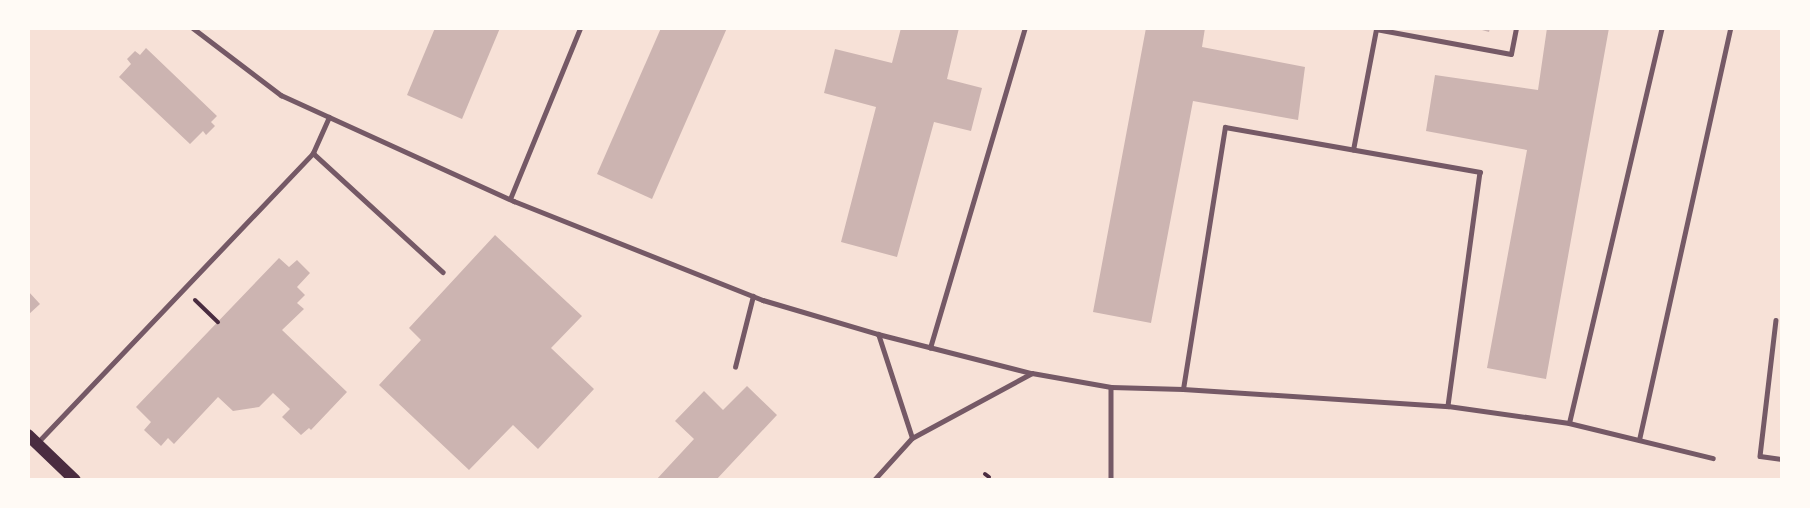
<!DOCTYPE html>
<style>
body{margin:0}
#map{position:relative;width:1810px;height:508px;overflow:hidden;background:#f7e1d7;font-family:Barlow,sans-serif}
div>[style]{position:absolute}
.building>*{inset:0;background:#ccb4b1}
.path>*{height:4px;margin:-2px;padding:0 2px;transform-origin:2px;border-radius:2px;background:#4a2c40}
.service>*{height:4.5px;margin:-2.25px;padding:0 2.25px;transform-origin:2.25px;border-radius:2.25px;background:#755966}
.secondary>*{height:12px;margin:-6px;padding:0 6px;transform-origin:6px;border-radius:6px;background:#4a2c40}
span{translate:-50% -50%;white-space:nowrap;text-align:center;line-height:1.15;-webkit-text-stroke:4.5px #fffaf5;paint-order:stroke}
.frame{position:absolute;inset:0;border:30px solid #fffaf5;pointer-events:none}
</style>
<div id="map">
<div class="building">
<i style="clip-path:polygon(435px 28px,500px 28px,462px 119px,407px 95px)"></i>
<i style="clip-path:polygon(661px 28px,727px 28px,652px 199px,597px 174px)"></i>
<i style="clip-path:polygon(901px 28px,959px 28px,947px 79px,982px 88px,971px 131px,934px 122px,897px 257px,841px 242px,876px 107px,824px 93px,835px 49px,892px 63px)"></i>
<i style="clip-path:polygon(1146px 28px,1205px 28px,1202px 47px,1305px 67px,1298px 120px,1193px 101px,1151px 323px,1093px 312px)"></i>
<i style="clip-path:polygon(1475px 28px,1490px 28px,1489px 32px)"></i>
<i style="clip-path:polygon(1547px 28px,1609px 28px,1546px 379px,1487px 368px,1527px 150px,1426px 131px,1435px 75px,1538px 90px)"></i>
<i style="clip-path:polygon(146px 48px,217px 116px,211px 122px,215px 126px,206px 135px,203px 131px,190px 144px,119px 77px,131px 64px,127px 59px,135px 51px,140px 55px)"></i>
<i style="clip-path:polygon(495px 235px,582px 316px,551px 348px,594px 389px,538px 449px,513px 425px,469px 470px,379px 385px,421px 340px,409px 328px)"></i>
<i style="clip-path:polygon(279px 258px,289px 267px,297px 260px,310px 273px,297px 287px,305px 295px,297px 303px,304px 309px,282px 330px,347px 392px,311px 430px,309px 428px,301px 435px,282px 417px,290px 409px,273px 393px,259px 407px,233px 411px,218px 397px,174px 444px,168px 438px,161px 446px,144px 430px,151px 422px,136px 407px)"></i>
<i style="clip-path:polygon(28px 291px,40px 304px,28px 315px)"></i>
<i style="clip-path:polygon(747px 386px,777px 415px,716px 480px,656px 480px,694px 439px,675px 421px,704px 391px,723px 410px)"></i>
</div>
<div class="path">
<i style="left:195px;top:300px;width:32px;rotate:44deg"></i>
<i style="left:985px;top:474px;width:5px;rotate:37deg"></i>
</div>
<div class="service">
<i style="left:193px;top:28px;width:111px;rotate:37.3deg"></i>
<i style="left:281px;top:95px;width:256px;rotate:24.5deg"></i>
<i style="left:514px;top:201px;width:268px;rotate:21.7deg"></i>
<i style="left:763px;top:300px;width:120px;rotate:16.5deg"></i>
<i style="left:1353px;top:150px;width:123px;rotate:-79.2deg"></i>
<i style="left:1376px;top:29px;width:137px;rotate:10.5deg"></i>
<i style="left:1511px;top:54px;width:26px;rotate:-79deg"></i>
<i style="left:313px;top:153px;width:176px;rotate:42.5deg"></i>
<i style="left:510px;top:199px;width:185px;rotate:-67.7deg"></i>
<i style="left:1776px;top:320px;width:137px;rotate:96.7deg"></i>
<i style="left:1760px;top:456px;width:22px;rotate:8deg"></i>
<i style="left:930px;top:348px;width:334px;rotate:-73.5deg"></i>
<i style="left:735px;top:367px;width:73px;rotate:-75.8deg"></i>
<i style="left:1111px;top:387px;width:72px;rotate:1.6deg"></i>
<i style="left:1183px;top:389px;width:266px;rotate:3.7deg"></i>
<i style="left:1448px;top:406px;width:122px;rotate:8deg"></i>
<i style="left:1569px;top:423px;width:148px;rotate:13.7deg"></i>
<i style="left:1183px;top:389px;width:265px;rotate:-80.9deg"></i>
<i style="left:1225px;top:127px;width:259px;rotate:10deg"></i>
<i style="left:1480px;top:172px;width:236px;rotate:97.8deg"></i>
<i style="left:1569px;top:423px;width:406px;rotate:-76.8deg"></i>
<i style="left:912px;top:438px;width:109px;rotate:-108.1deg"></i>
<i style="left:878px;top:334px;width:158px;rotate:14.3deg"></i>
<i style="left:1639px;top:440px;width:422px;rotate:-77.5deg"></i>
<i style="left:38px;top:442px;width:399px;rotate:-46.4deg"></i>
<i style="left:313px;top:153px;width:39px;rotate:-66deg"></i>
<i style="left:874px;top:480px;width:57px;rotate:-47.9deg"></i>
<i style="left:912px;top:438px;width:136px;rotate:-28.4deg"></i>
<i style="left:1032px;top:373px;width:80px;rotate:10deg"></i>
<i style="left:1111px;top:387px;width:93px;rotate:90deg"></i>
</div>
<div class="secondary">
<i style="left:28px;top:435px;width:65px;rotate:43.8deg"></i>
</div>
<div class="frame"></div>
</div>
